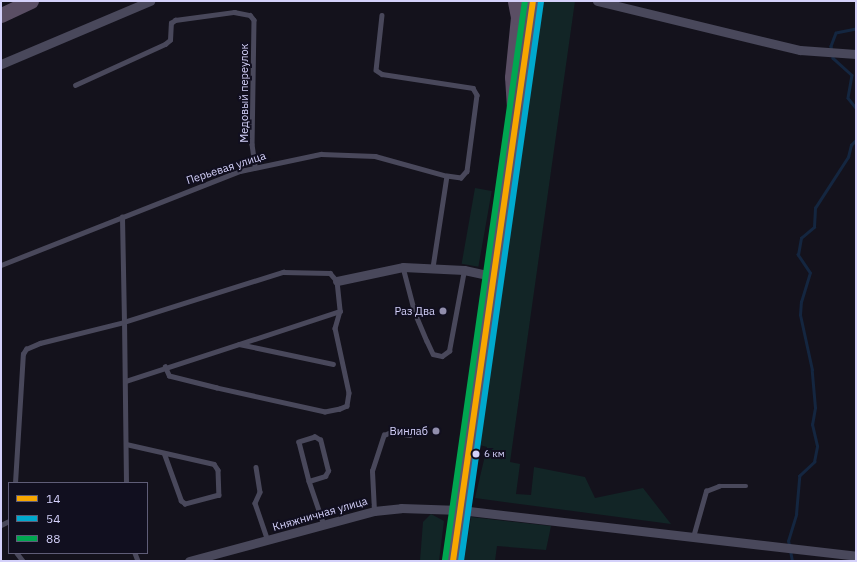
<!DOCTYPE html>
<meta charset="utf-8">
<style>
body{margin:0}
#map{position:relative;width:857px;height:562px;overflow:hidden;background:#14121c;font-family:"IBM Plex Sans",sans-serif}
div>[style]{position:absolute}
.green>*{inset:0;background:#122526;transform-origin:0 0}
.stream>*{height:2.5px;margin:-1.25px;padding:0 1.25px;transform-origin:1.25px;border-radius:1.25px;background:#142640}
.service>*{height:4.5px;margin:-2.25px;padding:0 2.25px;transform-origin:2.25px;border-radius:2.25px;background:#49485b}
.minor>*{height:9px;margin:-4.5px;padding:0 4.5px;transform-origin:4.5px;border-radius:4.5px;background:#49485b}
.primary>*{height:15px;margin:-7.5px;padding:0 7.5px;transform-origin:7.5px;border-radius:7.5px;background:#5b536c}
.trunk>*{height:15px;margin:-7.5px;padding:0 7.5px;transform-origin:7.5px;border-radius:7.5px;background:#5a4e64}
.bus-1>*{height:6px;margin:-3px;padding:0 3px;transform-origin:3px;border-radius:3px;background:#f7a600}
.bus-2>*{height:6px;margin:-3px;padding:0 3px;transform-origin:3px;border-radius:3px;background:#00a9ce}
.bus-3>*{height:6px;margin:-3px;padding:0 3px;transform-origin:3px;border-radius:3px;background:#00a651}
.dots>*{width:11px;height:11px;translate:-50% -50%;box-sizing:border-box;border:2px solid #110f1f;border-radius:50%}
span{translate:-50% -50%;white-space:nowrap;text-align:center;line-height:1.15;-webkit-text-stroke:4px #110f1f;paint-order:stroke}
.bus-label{font-size:10px;color:#d4d1fa}
.left{translate:0 -50%;text-align:left}
.street-label{font-size:11px;color:#d4d1fa}
.poi-label{font-size:11px;color:#d4d1fa}
.right{translate:-100% -50%;text-align:right}
.frame{position:absolute;inset:0;border:2px solid #d4d1fa;pointer-events:none}
.legend{position:absolute;left:8px;top:482px;width:140px;height:72px;box-sizing:border-box;background:#110f1f;border:1px solid #5f5d77;margin:0;padding:5px 7px;list-style:none;font-size:12px;color:#d4d1fa}
.legend li{display:flex;align-items:center;gap:8px;height:20px}
.legend b{width:20px;border:1px solid #5f5d77}
</style>
<div id="map">
<div class="green">
<i style="clip-path:polygon(543px 1px,575px 1px,510px 462px,520px 464px,516px 494px,531px 495px,534px 467px,585px 477px,595px 498px,643px 488px,671px 524px,475px 498px,487px 447px,476px 444px)"></i>
<i style="left:475px;top:188px;width:17px;height:77px;rotate:10deg"></i>
<i style="clip-path:polygon(431px 514px,444px 521px,439px 561px,420px 561px,423px 522px)"></i>
<i style="clip-path:polygon(471px 517px,551px 526px,546px 550px,497px 546px,495px 561px,464px 561px)"></i>
</div>
<div class="stream">
<i style="left:856px;top:29px;width:20px;rotate:169deg"></i>
<i style="left:836px;top:33px;width:14px;rotate:111deg"></i>
<i style="left:831px;top:46px;width:12px;rotate:81deg"></i>
<i style="left:833px;top:58px;width:25px;rotate:42deg"></i>
<i style="left:852px;top:75px;width:23px;rotate:100deg"></i>
<i style="left:848px;top:98px;width:13px;rotate:51deg"></i>
<i style="left:792px;top:561px;width:20px;rotate:-101deg"></i>
<i style="left:788px;top:541px;width:28px;rotate:-73deg"></i>
<i style="left:796px;top:514px;width:38px;rotate:-85deg"></i>
<i style="left:799px;top:476px;width:21px;rotate:-43deg"></i>
<i style="left:814px;top:462px;width:16px;rotate:-79deg"></i>
<i style="left:817px;top:446px;width:22px;rotate:-103deg"></i>
<i style="left:812px;top:425px;width:17px;rotate:-80deg"></i>
<i style="left:815px;top:408px;width:38px;rotate:-95deg"></i>
<i style="left:812px;top:370px;width:56px;rotate:-102.3deg"></i>
<i style="left:800px;top:315px;width:13px;rotate:-86deg"></i>
<i style="left:801px;top:302px;width:30px;rotate:-73deg"></i>
<i style="left:810px;top:273px;width:22px;rotate:-124deg"></i>
<i style="left:798px;top:255px;width:17px;rotate:-80deg"></i>
<i style="left:801px;top:238px;width:17px;rotate:-40deg"></i>
<i style="left:814px;top:227px;width:19px;rotate:-87deg"></i>
<i style="left:815px;top:208px;width:61px;rotate:-57.1deg"></i>
<i style="left:848px;top:157px;width:12px;rotate:-76deg"></i>
<i style="left:851px;top:145px;width:7px;rotate:-45deg"></i>
</div>
<div class="service">
<i style="left:382px;top:15px;width:55px;rotate:96.2deg"></i>
<i style="left:376px;top:70px;width:7px;rotate:34deg"></i>
<i style="left:382px;top:74px;width:92px;rotate:8.7deg"></i>
<i style="left:473px;top:88px;width:8px;rotate:60deg"></i>
<i style="left:477px;top:95px;width:77px;rotate:97.5deg"></i>
<i style="left:467px;top:171px;width:9px;rotate:131deg"></i>
<i style="left:461px;top:178px;width:14px;rotate:-172deg"></i>
<i style="left:75px;top:85px;width:99px;rotate:-24.5deg"></i>
<i style="left:165px;top:44px;width:6px;rotate:-39deg"></i>
<i style="left:170px;top:40px;width:17px;rotate:-87deg"></i>
<i style="left:171px;top:23px;width:5px;rotate:-37deg"></i>
<i style="left:175px;top:20px;width:60px;rotate:-7.7deg"></i>
<i style="left:234px;top:12px;width:16px;rotate:11deg"></i>
<i style="left:250px;top:15px;width:6px;rotate:51deg"></i>
<i style="left:254px;top:20px;width:124px;rotate:90.9deg"></i>
<i style="left:252px;top:144px;width:22px;rotate:82deg"></i>
<i style="left:1px;top:265px;width:257px;rotate:-21.5deg"></i>
<i style="left:240px;top:171px;width:83px;rotate:-11.9deg"></i>
<i style="left:321px;top:154px;width:54px;rotate:2.1deg"></i>
<i style="left:375px;top:156px;width:75px;rotate:15.5deg"></i>
<i style="left:447px;top:176px;width:93px;rotate:98.7deg"></i>
<i style="left:403px;top:267px;width:48px;rotate:75.4deg"></i>
<i style="left:415px;top:313px;width:30px;rotate:67deg"></i>
<i style="left:427px;top:341px;width:14px;rotate:65deg"></i>
<i style="left:433px;top:354px;width:9px;rotate:13deg"></i>
<i style="left:442px;top:356px;width:9px;rotate:-36deg"></i>
<i style="left:449px;top:351px;width:82px;rotate:-79.5deg"></i>
<i style="left:239px;top:344px;width:96px;rotate:12deg"></i>
<i style="left:126px;top:381px;width:225px;rotate:-18.1deg"></i>
<i style="left:126px;top:444px;width:90px;rotate:12.8deg"></i>
<i style="left:214px;top:464px;width:7px;rotate:56deg"></i>
<i style="left:218px;top:470px;width:25px;rotate:88deg"></i>
<i style="left:219px;top:495px;width:35px;rotate:165deg"></i>
<i style="left:185px;top:504px;width:5px;rotate:-143deg"></i>
<i style="left:181px;top:501px;width:50px;rotate:-109.9deg"></i>
<i style="left:256px;top:467px;width:25px;rotate:81deg"></i>
<i style="left:260px;top:492px;width:12px;rotate:114deg"></i>
<i style="left:255px;top:503px;width:40px;rotate:71.1deg"></i>
<i style="left:309px;top:481px;width:17px;rotate:-17deg"></i>
<i style="left:325px;top:476px;width:6px;rotate:-59deg"></i>
<i style="left:328px;top:471px;width:32px;rotate:-104deg"></i>
<i style="left:320px;top:440px;width:6px;rotate:-149deg"></i>
<i style="left:315px;top:437px;width:17px;rotate:163deg"></i>
<i style="left:299px;top:442px;width:40px;rotate:75.6deg"></i>
<i style="left:309px;top:481px;width:46px;rotate:71.2deg"></i>
<i style="left:15px;top:483px;width:129px;rotate:-86.5deg"></i>
<i style="left:23px;top:354px;width:6px;rotate:-59deg"></i>
<i style="left:26px;top:349px;width:15px;rotate:-23deg"></i>
<i style="left:40px;top:343px;width:87px;rotate:-14deg"></i>
<i style="left:124px;top:322px;width:105px;rotate:-91.1deg"></i>
<i style="left:126px;top:483px;width:161px;rotate:-90.7deg"></i>
<i style="left:124px;top:322px;width:167px;rotate:-17.5deg"></i>
<i style="left:283px;top:272px;width:47px;rotate:1.2deg"></i>
<i style="left:330px;top:273px;width:11px;rotate:49deg"></i>
<i style="left:337px;top:281px;width:30px;rotate:84deg"></i>
<i style="left:340px;top:311px;width:18px;rotate:106deg"></i>
<i style="left:335px;top:328px;width:66px;rotate:77.8deg"></i>
<i style="left:349px;top:393px;width:13px;rotate:99deg"></i>
<i style="left:347px;top:406px;width:8px;rotate:157deg"></i>
<i style="left:340px;top:409px;width:15px;rotate:169deg"></i>
<i style="left:325px;top:412px;width:111px;rotate:-167.5deg"></i>
<i style="left:217px;top:388px;width:49px;rotate:-166deg"></i>
<i style="left:169px;top:376px;width:10px;rotate:-114deg"></i>
<i style="left:374px;top:511px;width:40px;rotate:-92.9deg"></i>
<i style="left:372px;top:471px;width:38px;rotate:-72deg"></i>
<i style="left:384px;top:435px;width:8px;rotate:-23deg"></i>
<i style="left:391px;top:432px;width:19px;rotate:9deg"></i>
<i style="left:1px;top:525px;width:9px;rotate:-27deg"></i>
<i style="left:693px;top:537px;width:48px;rotate:-74.2deg"></i>
<i style="left:706px;top:491px;width:14px;rotate:-21deg"></i>
<i style="left:719px;top:486px;width:27px"></i>
<i style="left:17px;top:553px;width:10px;rotate:53deg"></i>
<i style="left:135px;top:553px;width:9px;rotate:69deg"></i>
</div>
<div class="minor">
<i style="left:597px;top:1px;width:209px;rotate:13.6deg"></i>
<i style="left:800px;top:50px;width:56px;rotate:4.1deg"></i>
<i style="left:1px;top:64px;width:162px;rotate:-22.9deg"></i>
<i style="left:337px;top:281px;width:67px;rotate:-12deg"></i>
<i style="left:403px;top:267px;width:61px;rotate:2.8deg"></i>
<i style="left:464px;top:270px;width:29px;rotate:12deg"></i>
<i style="left:189px;top:561px;width:192px;rotate:-15.1deg"></i>
<i style="left:374px;top:511px;width:27px;rotate:-6deg"></i>
<i style="left:401px;top:508px;width:59px;rotate:1.9deg"></i>
<i style="left:460px;top:510px;width:399px;rotate:6.6deg"></i>
</div>
<div class="primary">
<i style="left:453px;top:561px;width:288px;rotate:-82.2deg"></i>
<i style="left:492px;top:276px;width:278px;rotate:-81.5deg"></i>
</div>
<div class="trunk">
<i style="left:1px;top:15px;width:33px;rotate:-25deg"></i>
<i style="left:515px;top:123px;width:46px;rotate:-93.7deg"></i>
<i style="left:512px;top:77px;width:60px;rotate:-84.3deg"></i>
<i style="left:518px;top:17px;width:16px;rotate:-101deg"></i>
</div>
<div class="bus-1">
<i style="left:453px;top:561px;width:566px;rotate:-81.87deg"></i>
</div>
<div class="bus-2">
<i style="left:461px;top:561px;width:565px;rotate:-81.86deg"></i>
</div>
<div class="bus-3">
<i style="left:445px;top:560px;width:565px;rotate:-81.86deg"></i>
</div>
<div class="dots">
<i style="left:443px;top:311px;background:#918eac"></i>
<i style="left:436px;top:431px;background:#918eac"></i>
<i style="left:476px;top:454px;background:#d4d1fa"></i>
</div>
<div class="bus-label">
<span class="left" style="left:484px;top:454px">6 км</span>
</div>
<div class="street-label">
<span style="left:244px;top:93px;rotate:-90deg">Медовый переулок</span>
<span style="left:226px;top:168px;rotate:-18deg">Перьевая улица</span>
<span style="left:320px;top:514px;rotate:-16deg">Княжничная улица</span>
</div>
<div class="poi-label">
<span class="right" style="left:435px;top:311px">Раз Два</span>
<span class="right" style="left:428px;top:431px">Винлаб</span>
</div>
<div class="frame"></div>
<ul class="legend">
<li><b style="height:5px;background:#f7a600"></b>14</li>
<li><b style="height:5px;background:#00a9ce"></b>54</li>
<li><b style="height:5px;background:#00a651"></b>88</li>
</ul>
</div>
